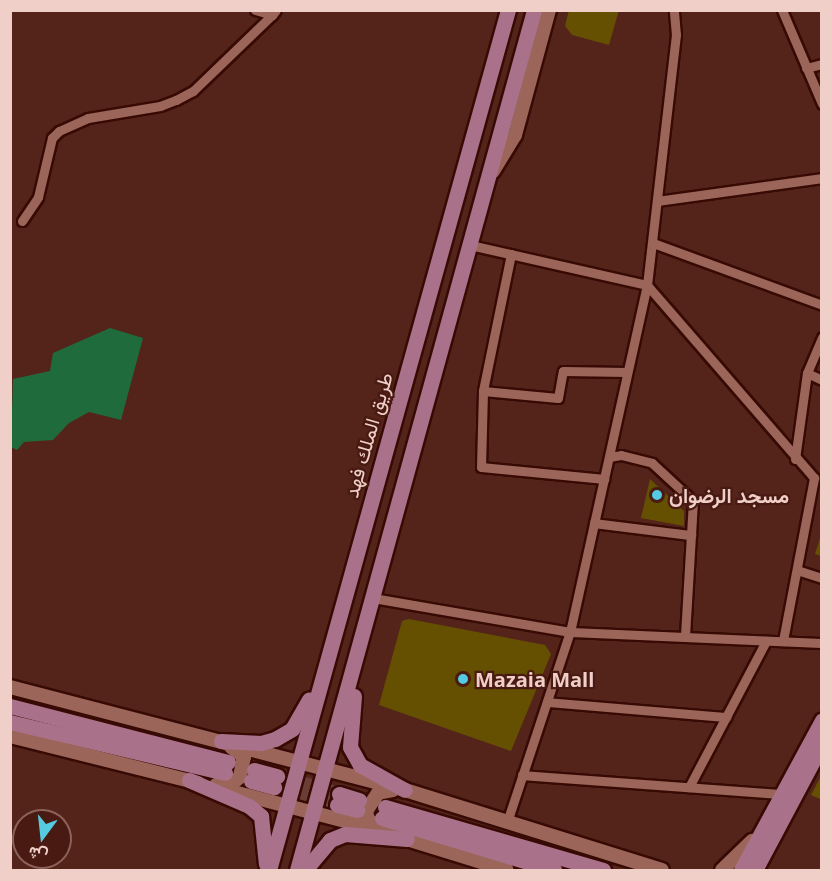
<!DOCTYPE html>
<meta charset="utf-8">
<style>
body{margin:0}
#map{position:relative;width:832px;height:881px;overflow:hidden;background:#54241b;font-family:"Open Sans",Vazirmatn,sans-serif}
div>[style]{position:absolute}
.green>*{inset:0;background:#1f6b3c}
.building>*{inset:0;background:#645000}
.primary-tunnel>*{height:15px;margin-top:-7.5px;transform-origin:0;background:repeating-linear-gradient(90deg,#6b3e35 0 15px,transparent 0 23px)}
.roads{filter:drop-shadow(2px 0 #370a04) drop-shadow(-2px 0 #370a04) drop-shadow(0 2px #370a04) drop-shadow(0 -2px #370a04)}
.street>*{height:9px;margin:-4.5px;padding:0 4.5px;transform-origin:4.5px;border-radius:4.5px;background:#9c6559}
.secondary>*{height:14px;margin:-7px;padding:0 7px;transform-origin:7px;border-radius:7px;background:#9c6559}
.primary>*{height:15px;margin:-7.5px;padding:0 7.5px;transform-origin:7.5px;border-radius:7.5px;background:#aa728a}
.dots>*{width:16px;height:16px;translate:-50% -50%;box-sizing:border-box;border:3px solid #491a11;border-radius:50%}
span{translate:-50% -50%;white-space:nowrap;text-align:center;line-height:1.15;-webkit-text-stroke:4.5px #491a11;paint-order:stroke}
.street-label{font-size:20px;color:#efcfc8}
.poi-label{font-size:20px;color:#efcfc8;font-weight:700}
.left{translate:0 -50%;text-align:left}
.frame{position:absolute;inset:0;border:12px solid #efcfc8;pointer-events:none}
.north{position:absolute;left:12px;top:809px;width:60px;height:60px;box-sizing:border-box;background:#491a11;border:2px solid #8b625a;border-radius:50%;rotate:195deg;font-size:16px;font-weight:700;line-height:24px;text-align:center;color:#efcfc8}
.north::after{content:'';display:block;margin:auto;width:21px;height:27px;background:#55cae0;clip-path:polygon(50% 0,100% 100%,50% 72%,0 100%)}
</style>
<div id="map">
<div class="green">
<i style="clip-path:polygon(110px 328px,143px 338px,121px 420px,89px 412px,69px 423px,53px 440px,24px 442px,17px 450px,11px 447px,13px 379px,50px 371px,53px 353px)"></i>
</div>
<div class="building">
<i style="clip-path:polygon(569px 10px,619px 10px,609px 45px,572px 35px,565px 26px)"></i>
<i style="clip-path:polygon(650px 479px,684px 511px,684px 526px,641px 518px)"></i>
<i style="clip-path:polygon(821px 535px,822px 535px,822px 556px,815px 554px)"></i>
<i style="clip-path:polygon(409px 619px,545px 645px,551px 654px,511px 751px,379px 705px,402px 621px)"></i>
<i style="clip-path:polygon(822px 774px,822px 800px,811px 795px)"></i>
</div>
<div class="primary-tunnel">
<i style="left:277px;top:776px;width:65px;rotate:16.2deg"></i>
<i style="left:274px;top:787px;width:66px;rotate:15.9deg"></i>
</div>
<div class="roads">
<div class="street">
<i style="left:255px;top:10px;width:18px;rotate:16deg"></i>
<i style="left:272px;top:15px;width:6px;rotate:-51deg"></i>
<i style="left:782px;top:10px;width:102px;rotate:66.9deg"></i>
<i style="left:806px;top:68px;width:16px;rotate:-14deg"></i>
<i style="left:657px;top:201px;width:167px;rotate:-7.9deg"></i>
<i style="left:22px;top:221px;width:29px;rotate:-56deg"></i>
<i style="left:38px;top:197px;width:61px;rotate:-76.7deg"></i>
<i style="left:52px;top:138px;width:10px;rotate:-45deg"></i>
<i style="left:59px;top:131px;width:32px;rotate:-24deg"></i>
<i style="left:88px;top:118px;width:73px;rotate:-9.5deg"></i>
<i style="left:160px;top:106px;width:17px;rotate:-21deg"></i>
<i style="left:176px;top:100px;width:19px;rotate:-28deg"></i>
<i style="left:193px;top:91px;width:110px;rotate:-43.9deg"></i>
<i style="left:653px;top:243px;width:180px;rotate:20.1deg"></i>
<i style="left:470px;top:245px;width:181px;rotate:12.7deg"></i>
<i style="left:647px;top:285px;width:252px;rotate:-83.4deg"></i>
<i style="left:676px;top:35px;width:25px;rotate:-95deg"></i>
<i style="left:511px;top:254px;width:140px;rotate:101.6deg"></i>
<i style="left:483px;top:391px;width:76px;rotate:91.5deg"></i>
<i style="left:481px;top:467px;width:124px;rotate:5.6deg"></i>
<i style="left:807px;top:373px;width:17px;rotate:25deg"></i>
<i style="left:483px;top:391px;width:75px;rotate:5.3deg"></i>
<i style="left:558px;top:398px;width:27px;rotate:-80deg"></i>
<i style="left:563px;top:371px;width:64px;rotate:0.9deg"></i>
<i style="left:609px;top:457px;width:12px;rotate:-9deg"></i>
<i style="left:621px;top:455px;width:32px;rotate:14deg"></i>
<i style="left:652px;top:463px;width:56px;rotate:42.8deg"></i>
<i style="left:693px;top:501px;width:136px;rotate:93.4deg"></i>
<i style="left:795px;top:459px;width:87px;rotate:-82.1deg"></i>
<i style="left:807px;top:373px;width:39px;rotate:-67deg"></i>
<i style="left:594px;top:523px;width:98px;rotate:7.1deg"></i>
<i style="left:797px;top:570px;width:26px;rotate:18deg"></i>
<i style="left:373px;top:598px;width:200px;rotate:9.8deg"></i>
<i style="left:570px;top:632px;width:252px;rotate:2.5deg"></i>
<i style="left:547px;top:702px;width:180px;rotate:4.8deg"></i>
<i style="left:522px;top:775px;width:261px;rotate:4.2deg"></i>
<i style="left:689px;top:787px;width:165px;rotate:-62.2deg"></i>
<i style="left:507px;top:822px;width:200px;rotate:-71.7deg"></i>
<i style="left:570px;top:632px;width:355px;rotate:-77.5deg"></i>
<i style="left:647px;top:285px;width:255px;rotate:49.1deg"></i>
<i style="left:814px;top:478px;width:166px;rotate:100.8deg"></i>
</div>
<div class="secondary">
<i style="left:493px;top:171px;width:42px;rotate:-58.6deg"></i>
<i style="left:515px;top:135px;width:130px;rotate:-74.8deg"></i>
<i style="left:10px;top:687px;width:408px;rotate:14.6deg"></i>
<i style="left:405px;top:790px;width:269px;rotate:17.3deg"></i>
<i style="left:10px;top:736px;width:194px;rotate:14deg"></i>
<i style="left:216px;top:785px;width:15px;rotate:-4deg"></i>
<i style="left:231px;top:784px;width:11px;rotate:-38deg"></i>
<i style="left:240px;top:777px;width:20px;rotate:-79deg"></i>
<i style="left:244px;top:757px;width:16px;rotate:-142deg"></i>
<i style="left:222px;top:789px;width:151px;rotate:14.6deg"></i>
<i style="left:368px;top:827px;width:145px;rotate:17.2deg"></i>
<i style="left:380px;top:828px;width:14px;rotate:-146deg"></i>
<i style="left:368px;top:820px;width:9px;rotate:-103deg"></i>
<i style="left:366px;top:811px;width:22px;rotate:-56deg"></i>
<i style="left:378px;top:793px;width:15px;rotate:-11deg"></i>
<i style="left:722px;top:870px;width:42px;rotate:-44deg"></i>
</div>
<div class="primary">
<i style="left:354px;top:696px;width:51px;rotate:94.5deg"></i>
<i style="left:350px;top:747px;width:21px;rotate:61deg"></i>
<i style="left:360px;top:765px;width:51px;rotate:29.1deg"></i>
<i style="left:10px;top:706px;width:225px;rotate:14.4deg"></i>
<i style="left:10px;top:722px;width:221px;rotate:13.3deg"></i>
<i style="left:221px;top:741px;width:40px;rotate:2.9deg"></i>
<i style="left:261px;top:743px;width:15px;rotate:-16deg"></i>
<i style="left:275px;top:739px;width:20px;rotate:-30deg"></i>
<i style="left:292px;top:729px;width:34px;rotate:-60deg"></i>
<i style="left:254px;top:770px;width:24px;rotate:15deg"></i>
<i style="left:189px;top:780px;width:65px;rotate:23.4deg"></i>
<i style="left:249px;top:806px;width:16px;rotate:40deg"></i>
<i style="left:261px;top:816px;width:48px;rotate:84.1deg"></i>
<i style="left:251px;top:781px;width:24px;rotate:15deg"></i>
<i style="left:339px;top:794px;width:21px;rotate:17deg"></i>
<i style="left:337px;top:805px;width:21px;rotate:14deg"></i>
<i style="left:385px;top:807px;width:227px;rotate:16.1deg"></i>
<i style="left:382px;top:818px;width:180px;rotate:16.8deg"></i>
<i style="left:269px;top:870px;width:893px;rotate:-74.47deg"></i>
<i style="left:297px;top:870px;width:892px;rotate:-74.59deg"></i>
<i style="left:305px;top:870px;width:39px;rotate:-50deg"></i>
<i style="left:330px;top:840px;width:16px;rotate:-22deg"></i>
<i style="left:345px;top:834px;width:62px;rotate:4.6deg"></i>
<i style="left:741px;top:870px;width:170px;rotate:-61.6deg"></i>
<i style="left:755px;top:870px;width:143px;rotate:-62deg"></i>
</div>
</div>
<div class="dots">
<i style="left:657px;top:495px;background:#55cae0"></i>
<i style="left:463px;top:679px;background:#55cae0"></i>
</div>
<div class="street-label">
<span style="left:368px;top:435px;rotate:-74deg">طريق الملك فهد</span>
</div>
<div class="poi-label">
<span class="left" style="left:669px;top:495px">مسجد الرضوان</span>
<span class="left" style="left:475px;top:679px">Mazaia Mall</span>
</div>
<div class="frame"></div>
<div class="north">ش</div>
</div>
